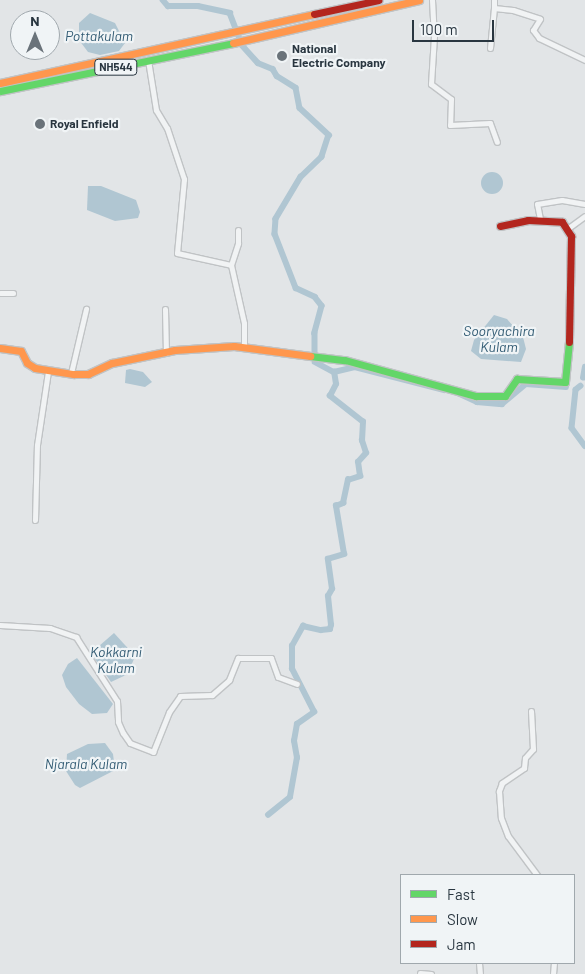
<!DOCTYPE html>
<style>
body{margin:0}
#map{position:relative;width:585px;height:974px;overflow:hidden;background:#e2e5e7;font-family:Barlow,sans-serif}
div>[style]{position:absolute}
.water>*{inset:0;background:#b0c6d2}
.round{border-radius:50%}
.canal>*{height:5.5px;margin:-2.75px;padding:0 2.75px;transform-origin:2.75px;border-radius:2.75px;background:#b0c6d2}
.roads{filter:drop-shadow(1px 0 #c0c3c5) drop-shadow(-1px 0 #c0c3c5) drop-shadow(0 1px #c0c3c5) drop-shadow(0 -1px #c0c3c5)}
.street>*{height:5px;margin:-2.5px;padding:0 2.5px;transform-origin:2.5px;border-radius:2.5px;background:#f1f3f4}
.fast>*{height:7px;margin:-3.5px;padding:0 3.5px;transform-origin:3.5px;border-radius:3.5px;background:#63d668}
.slow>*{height:7px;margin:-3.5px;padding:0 3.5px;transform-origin:3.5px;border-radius:3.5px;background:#ff974d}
.jam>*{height:7px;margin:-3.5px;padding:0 3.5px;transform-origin:3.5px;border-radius:3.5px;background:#b3261e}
.dots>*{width:14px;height:14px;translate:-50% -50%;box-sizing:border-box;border:2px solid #f0f4f6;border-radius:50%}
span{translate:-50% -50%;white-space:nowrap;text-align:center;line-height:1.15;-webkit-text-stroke:4.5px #f0f4f6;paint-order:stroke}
.shield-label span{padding:1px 4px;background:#f0f4f6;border:1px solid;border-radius:4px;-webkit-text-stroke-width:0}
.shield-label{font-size:11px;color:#293640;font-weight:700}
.poi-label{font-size:12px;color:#293640;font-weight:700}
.left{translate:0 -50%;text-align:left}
.water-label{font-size:14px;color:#335c74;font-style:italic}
.legend{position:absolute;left:400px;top:874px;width:175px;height:90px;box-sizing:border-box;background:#f0f4f6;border:1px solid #a0a8ad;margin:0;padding:6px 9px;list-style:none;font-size:15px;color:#293640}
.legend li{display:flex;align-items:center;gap:10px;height:25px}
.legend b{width:25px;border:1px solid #a0a8ad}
.north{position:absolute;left:10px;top:10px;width:50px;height:50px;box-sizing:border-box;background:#f0f4f6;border:1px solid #a0a8ad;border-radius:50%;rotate:0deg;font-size:14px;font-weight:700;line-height:20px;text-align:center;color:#293640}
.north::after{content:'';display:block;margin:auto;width:18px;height:22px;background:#6a737a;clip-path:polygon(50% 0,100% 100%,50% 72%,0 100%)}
.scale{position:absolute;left:412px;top:20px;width:82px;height:22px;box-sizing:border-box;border:2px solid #293640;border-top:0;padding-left:6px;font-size:15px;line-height:18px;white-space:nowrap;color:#293640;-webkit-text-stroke:4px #f0f4f6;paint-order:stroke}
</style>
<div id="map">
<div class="water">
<i style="clip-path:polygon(90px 13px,115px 23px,125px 43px,119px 51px,100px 55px,88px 52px,79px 40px,79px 23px)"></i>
<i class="round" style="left:481px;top:172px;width:22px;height:22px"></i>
<i style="clip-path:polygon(88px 186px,101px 186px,136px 200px,140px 212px,138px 218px,115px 221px,87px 210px)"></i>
<i style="clip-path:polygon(494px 315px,507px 319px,523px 337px,526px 349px,521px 362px,481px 359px,471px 351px,474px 340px)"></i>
<i style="clip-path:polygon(130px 369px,143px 372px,152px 382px,145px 387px,125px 383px,126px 370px)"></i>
<i style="clip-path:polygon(114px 633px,135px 656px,128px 674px,111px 682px,91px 653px)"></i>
<i style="clip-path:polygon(77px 658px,113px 704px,107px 713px,92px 714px,79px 704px,66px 687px,62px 675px,68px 664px)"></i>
<i style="clip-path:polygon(105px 743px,113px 754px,115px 770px,80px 788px,75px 785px,66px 771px,67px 754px,88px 744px)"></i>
</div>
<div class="canal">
<i style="left:163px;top:0;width:8px;rotate:50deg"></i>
<i style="left:168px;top:6px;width:30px"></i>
<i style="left:198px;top:6px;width:33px;rotate:12deg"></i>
<i style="left:230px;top:13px;width:34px;rotate:69deg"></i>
<i style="left:242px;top:45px;width:24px;rotate:48deg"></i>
<i style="left:258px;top:63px;width:16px;rotate:22deg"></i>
<i style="left:273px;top:69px;width:8px;rotate:60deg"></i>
<i style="left:277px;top:76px;width:22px;rotate:32deg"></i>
<i style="left:296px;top:88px;width:20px;rotate:79deg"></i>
<i style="left:300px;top:108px;width:40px;rotate:43deg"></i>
<i style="left:329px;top:135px;width:23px;rotate:108deg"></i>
<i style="left:322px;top:157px;width:29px;rotate:136deg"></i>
<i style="left:301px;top:177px;width:49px;rotate:120.8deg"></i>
<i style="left:276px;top:219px;width:15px;rotate:94deg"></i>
<i style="left:275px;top:234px;width:58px;rotate:68.7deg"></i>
<i style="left:296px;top:288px;width:21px;rotate:25deg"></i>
<i style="left:315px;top:297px;width:11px;rotate:52deg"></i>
<i style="left:322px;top:306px;width:28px;rotate:105deg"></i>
<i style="left:315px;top:333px;width:20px;rotate:90deg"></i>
<i style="left:315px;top:362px;width:21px;rotate:28deg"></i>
<i style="left:334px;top:372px;width:22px;rotate:-13deg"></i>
<i style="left:355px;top:367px;width:92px;rotate:14.5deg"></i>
<i style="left:583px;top:378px;width:11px;rotate:-80deg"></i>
<i style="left:581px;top:386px;width:6px;rotate:141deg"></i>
<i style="left:576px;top:390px;width:38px;rotate:96deg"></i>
<i style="left:572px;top:428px;width:22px;rotate:54deg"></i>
<i style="left:458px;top:393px;width:21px;rotate:25deg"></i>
<i style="left:477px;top:402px;width:25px;rotate:5deg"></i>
<i style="left:502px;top:404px;width:31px;rotate:-40deg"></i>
<i style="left:526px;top:384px;width:40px;rotate:4.3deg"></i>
<i style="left:268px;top:815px;width:28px;rotate:-39deg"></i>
<i style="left:290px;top:797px;width:40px;rotate:-80deg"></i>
<i style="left:297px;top:758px;width:17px;rotate:-100deg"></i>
<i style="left:294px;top:741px;width:17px;rotate:-80deg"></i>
<i style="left:297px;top:724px;width:21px;rotate:-35deg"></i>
<i style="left:314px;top:712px;width:48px;rotate:-117.1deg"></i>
<i style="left:292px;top:669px;width:23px;rotate:-90deg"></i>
<i style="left:292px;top:646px;width:23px;rotate:-61deg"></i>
<i style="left:303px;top:626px;width:18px;rotate:13deg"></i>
<i style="left:321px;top:630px;width:9px;rotate:-6deg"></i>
<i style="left:330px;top:629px;width:4px;rotate:-76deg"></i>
<i style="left:331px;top:625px;width:29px;rotate:-96deg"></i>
<i style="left:328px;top:596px;width:8px;rotate:-60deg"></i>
<i style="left:332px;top:589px;width:30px;rotate:-98deg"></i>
<i style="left:328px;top:559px;width:17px;rotate:-17deg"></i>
<i style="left:344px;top:554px;width:49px;rotate:-99.5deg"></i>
<i style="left:336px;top:506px;width:8px;rotate:-23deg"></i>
<i style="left:343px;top:503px;width:24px;rotate:-78deg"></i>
<i style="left:348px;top:480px;width:13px;rotate:-18deg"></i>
<i style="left:360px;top:476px;width:14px;rotate:-98deg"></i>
<i style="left:358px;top:462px;width:12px;rotate:-48deg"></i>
<i style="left:366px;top:453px;width:13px;rotate:-108deg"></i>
<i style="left:362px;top:441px;width:19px;rotate:-87deg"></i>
<i style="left:363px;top:422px;width:42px;rotate:-141.8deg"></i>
<i style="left:330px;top:396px;width:13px;rotate:-63deg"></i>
<i style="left:336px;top:384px;width:12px;rotate:-99deg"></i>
</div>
<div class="roads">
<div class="street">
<i style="left:432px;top:0;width:36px;rotate:87deg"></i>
<i style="left:434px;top:36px;width:48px;rotate:93.6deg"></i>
<i style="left:431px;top:84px;width:25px;rotate:37deg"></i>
<i style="left:451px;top:99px;width:26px;rotate:92deg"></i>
<i style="left:450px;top:125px;width:40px;rotate:-2.9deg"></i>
<i style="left:490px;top:123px;width:20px;rotate:70deg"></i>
<i style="left:494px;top:0;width:8px;rotate:90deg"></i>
<i style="left:494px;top:8px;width:19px;rotate:6deg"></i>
<i style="left:513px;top:10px;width:28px;rotate:18deg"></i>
<i style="left:540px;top:19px;width:13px;rotate:122deg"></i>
<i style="left:533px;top:30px;width:10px;rotate:53deg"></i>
<i style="left:539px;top:38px;width:51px;rotate:25.6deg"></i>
<i style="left:490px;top:48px;width:40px;rotate:-84.3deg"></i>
<i style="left:148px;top:60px;width:51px;rotate:80.9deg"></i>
<i style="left:156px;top:110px;width:21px;rotate:59deg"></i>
<i style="left:167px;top:128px;width:54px;rotate:71.6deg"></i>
<i style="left:184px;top:179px;width:74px;rotate:95.4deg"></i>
<i style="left:177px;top:253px;width:55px;rotate:12.5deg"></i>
<i style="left:231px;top:265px;width:23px;rotate:-72deg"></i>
<i style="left:238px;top:243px;width:13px;rotate:-90deg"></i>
<i style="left:540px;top:219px;width:15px;rotate:-101deg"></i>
<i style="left:537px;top:204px;width:25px;rotate:-9deg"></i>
<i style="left:562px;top:200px;width:23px;rotate:10deg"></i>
<i style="left:567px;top:229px;width:22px;rotate:-36deg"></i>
<i style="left:231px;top:265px;width:59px;rotate:77.4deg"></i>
<i style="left:244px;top:323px;width:23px;rotate:90deg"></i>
<i style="left:0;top:293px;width:13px"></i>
<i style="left:165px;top:309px;width:44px;rotate:88.7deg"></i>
<i style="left:71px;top:373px;width:66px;rotate:-76.8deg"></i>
<i style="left:35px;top:520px;width:75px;rotate:-88.5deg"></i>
<i style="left:37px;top:445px;width:75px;rotate:-81.5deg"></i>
<i style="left:0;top:625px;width:50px;rotate:3.4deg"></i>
<i style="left:50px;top:628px;width:28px;rotate:19deg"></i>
<i style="left:76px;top:637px;width:76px;rotate:57.4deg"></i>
<i style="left:117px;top:701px;width:21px;rotate:87deg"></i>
<i style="left:118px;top:722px;width:12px;rotate:66deg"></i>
<i style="left:123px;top:733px;width:12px;rotate:55deg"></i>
<i style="left:130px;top:743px;width:25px;rotate:21deg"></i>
<i style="left:153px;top:752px;width:43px;rotate:-68.2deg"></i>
<i style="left:169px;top:712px;width:19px;rotate:-55deg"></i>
<i style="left:180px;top:696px;width:32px;rotate:-2deg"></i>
<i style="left:212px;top:695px;width:23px;rotate:-41deg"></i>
<i style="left:229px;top:680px;width:24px;rotate:-68deg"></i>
<i style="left:238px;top:658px;width:33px"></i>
<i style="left:271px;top:658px;width:20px;rotate:70deg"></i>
<i style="left:278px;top:677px;width:20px;rotate:20deg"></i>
<i style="left:531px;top:711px;width:38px;rotate:87deg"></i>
<i style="left:533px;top:749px;width:12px;rotate:132deg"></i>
<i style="left:525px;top:758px;width:10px;rotate:96deg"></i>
<i style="left:524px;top:768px;width:27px;rotate:146deg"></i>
<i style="left:502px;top:783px;width:9px;rotate:111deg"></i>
<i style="left:499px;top:791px;width:27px;rotate:86deg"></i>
<i style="left:501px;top:818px;width:19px;rotate:69deg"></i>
<i style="left:508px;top:836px;width:49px;rotate:53.4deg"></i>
<i style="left:479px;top:963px;width:11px;rotate:85deg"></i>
<i style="left:420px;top:973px;width:11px;rotate:5deg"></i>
<i style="left:553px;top:974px;width:11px;rotate:-85deg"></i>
</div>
<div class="fast">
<i style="left:0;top:91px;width:238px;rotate:-11.6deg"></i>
<i style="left:310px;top:356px;width:35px;rotate:7deg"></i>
<i style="left:345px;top:360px;width:136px;rotate:15.4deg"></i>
<i style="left:476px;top:396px;width:29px"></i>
<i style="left:505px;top:396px;width:21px;rotate:-55deg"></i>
<i style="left:517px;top:379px;width:48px;rotate:3.6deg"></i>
<i style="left:565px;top:382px;width:40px;rotate:-84.3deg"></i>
</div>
<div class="slow">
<i style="left:233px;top:43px;width:191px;rotate:-13deg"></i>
<i style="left:0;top:83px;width:321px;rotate:-12.4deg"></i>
<i style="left:0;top:348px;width:21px;rotate:8deg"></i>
<i style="left:21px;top:351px;width:13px;rotate:63deg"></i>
<i style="left:27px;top:363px;width:9px;rotate:32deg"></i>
<i style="left:35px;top:368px;width:39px;rotate:9deg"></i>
<i style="left:74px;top:374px;width:14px"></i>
<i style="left:88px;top:374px;width:26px;rotate:-25deg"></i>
<i style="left:112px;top:363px;width:64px;rotate:-11.7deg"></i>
<i style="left:175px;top:350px;width:59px;rotate:-3.9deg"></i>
<i style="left:234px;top:346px;width:77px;rotate:7.5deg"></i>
</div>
<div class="jam">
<i style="left:314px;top:14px;width:66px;rotate:-12.2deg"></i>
<i style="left:500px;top:226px;width:29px;rotate:-12deg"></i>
<i style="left:528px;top:220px;width:34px;rotate:3deg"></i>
<i style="left:562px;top:222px;width:17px;rotate:57deg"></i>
<i style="left:571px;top:236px;width:106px;rotate:91.1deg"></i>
</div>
</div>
<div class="dots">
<i style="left:282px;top:56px;background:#6a737a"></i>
<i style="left:40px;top:124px;background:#6a737a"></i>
</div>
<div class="shield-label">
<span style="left:116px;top:67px">NH544</span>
</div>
<div class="poi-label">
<span class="left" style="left:292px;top:56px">National<br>Electric Company</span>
<span class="left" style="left:50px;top:124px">Royal Enfield</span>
</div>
<div class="water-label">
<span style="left:99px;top:36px">Pottakulam</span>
<span style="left:499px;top:339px">Sooryachira<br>Kulam</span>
<span style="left:116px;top:660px">Kokkarni<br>Kulam</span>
<span style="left:86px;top:764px">Njarala Kulam</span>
</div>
<ul class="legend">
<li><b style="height:6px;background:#63d668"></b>Fast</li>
<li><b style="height:6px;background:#ff974d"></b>Slow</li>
<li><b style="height:6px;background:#b3261e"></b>Jam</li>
</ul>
<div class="north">N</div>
<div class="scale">100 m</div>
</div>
